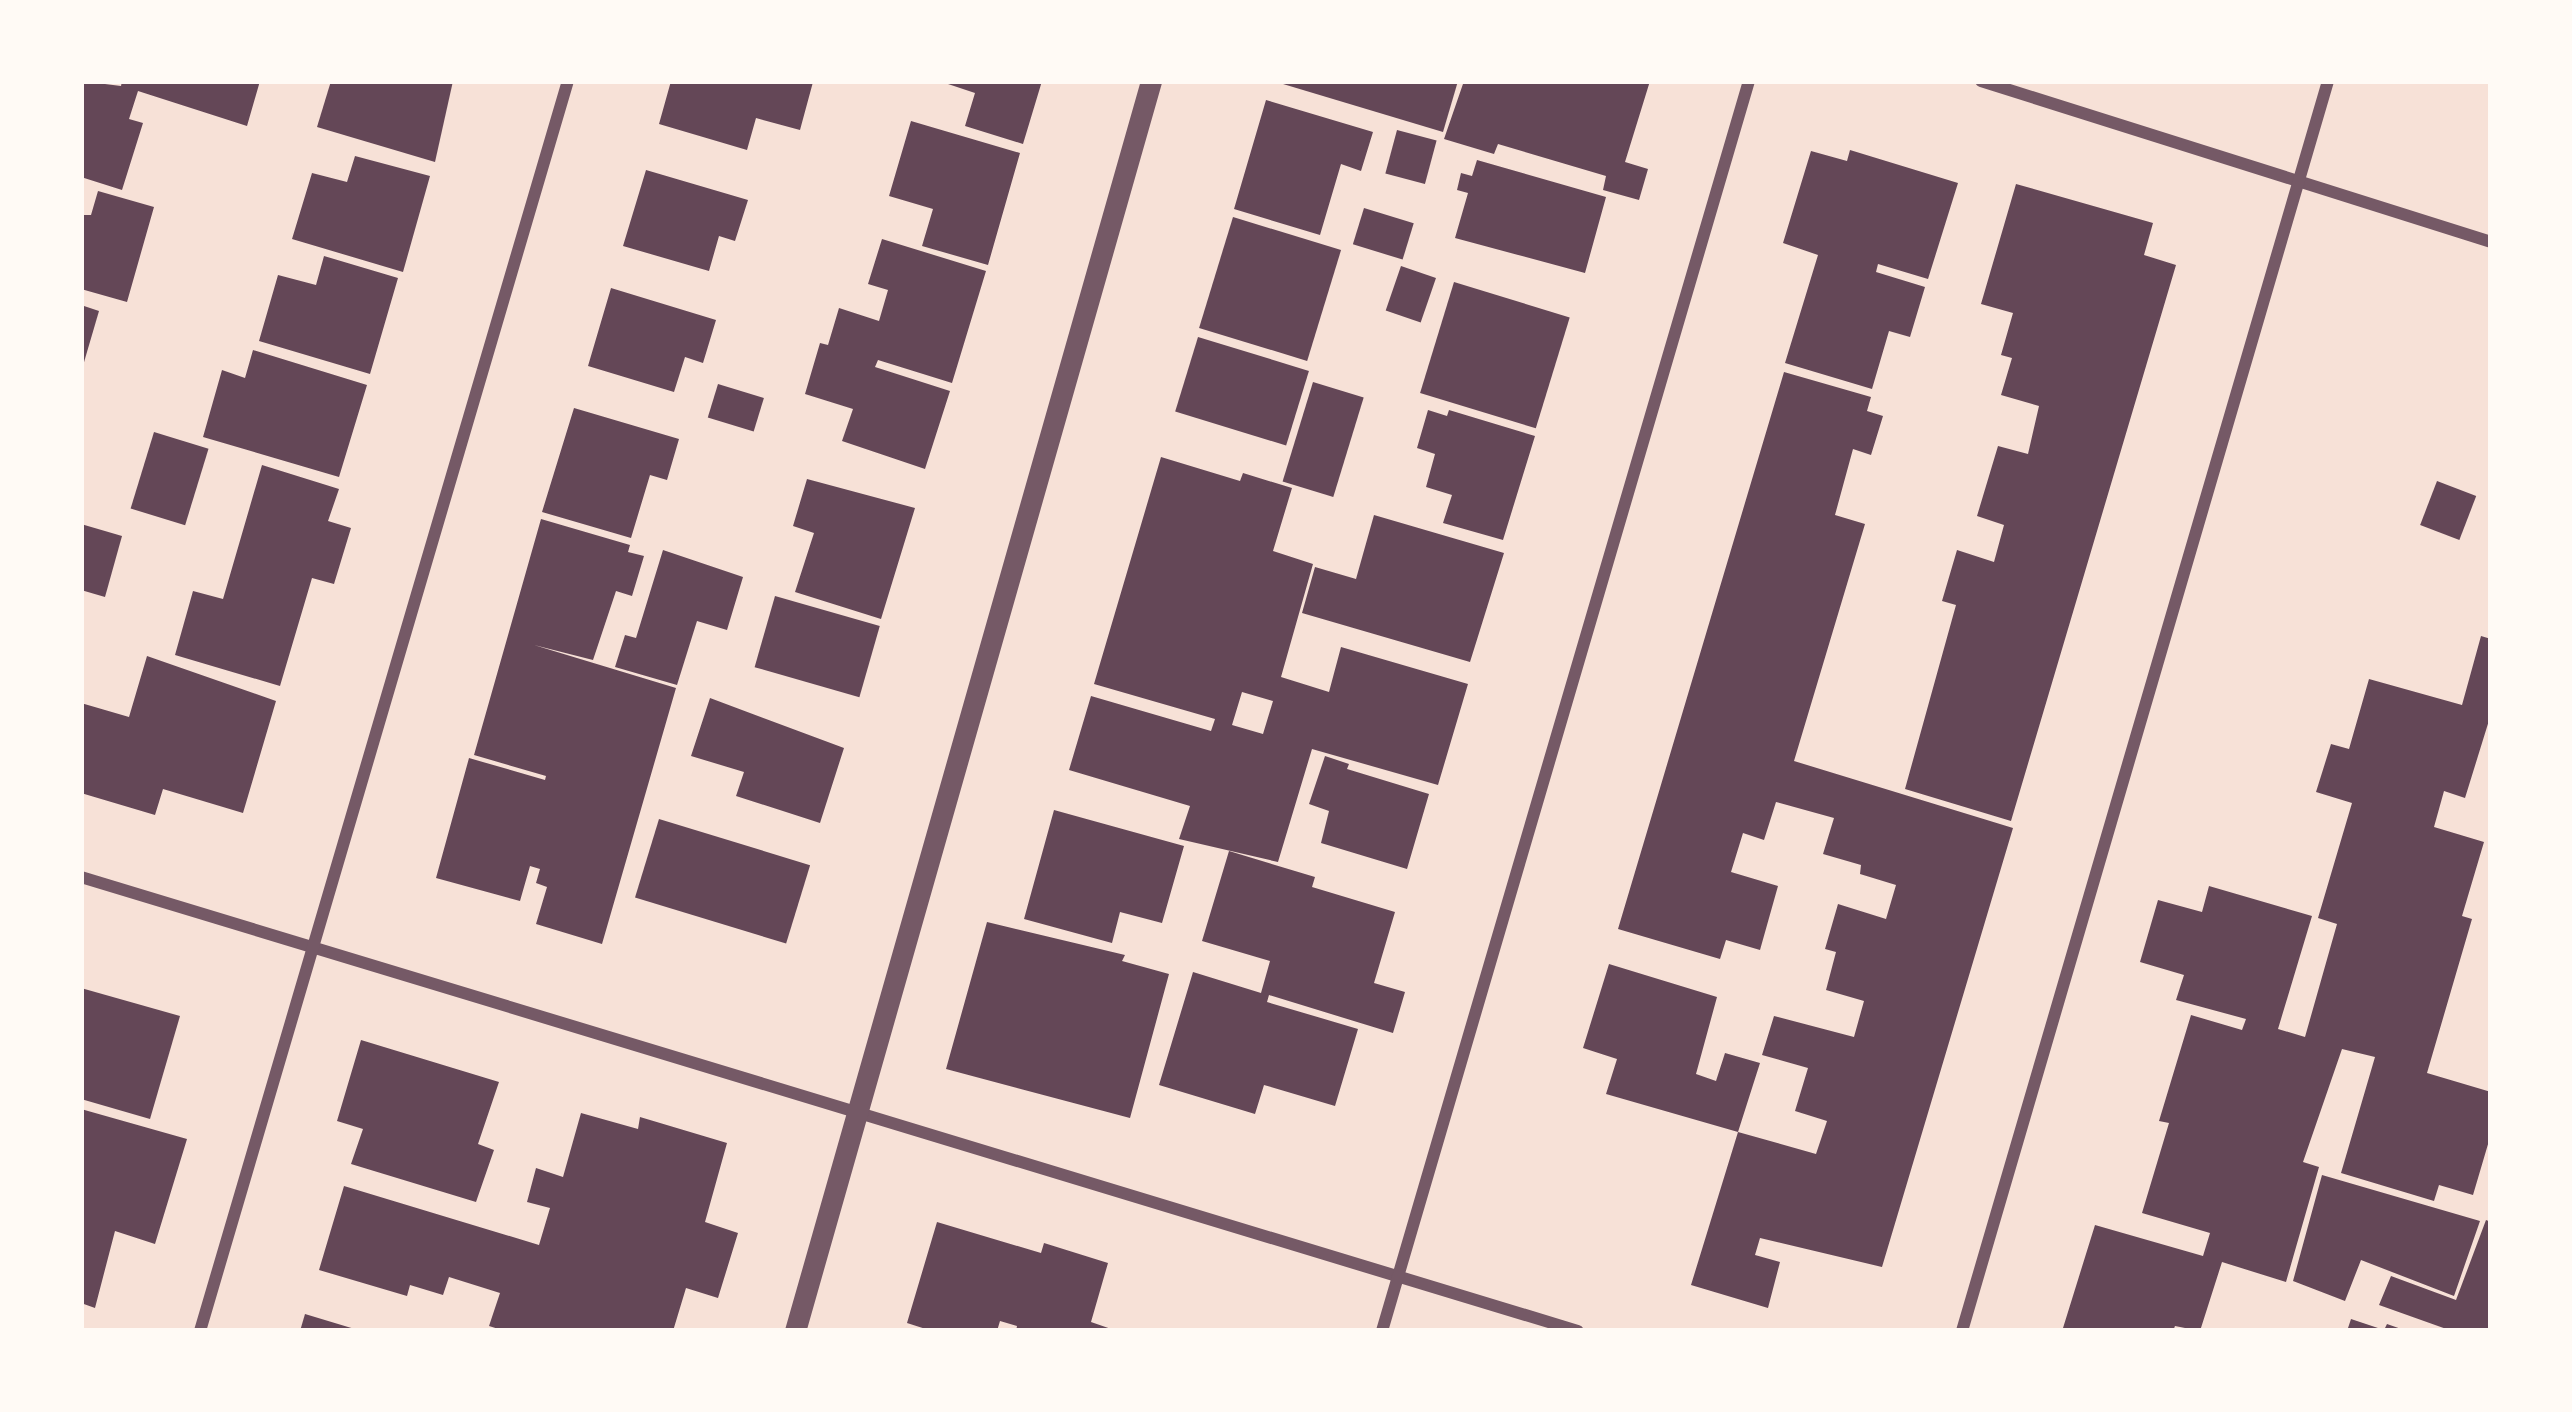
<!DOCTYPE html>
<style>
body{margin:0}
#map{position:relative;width:2572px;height:1412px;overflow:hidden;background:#f7e1d7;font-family:Raleway,sans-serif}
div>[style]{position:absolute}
.building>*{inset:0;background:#644757;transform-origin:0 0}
.minor>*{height:12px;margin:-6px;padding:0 6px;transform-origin:6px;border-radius:6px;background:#755966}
.tertiary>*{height:21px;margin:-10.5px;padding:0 10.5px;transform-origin:10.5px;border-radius:10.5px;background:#755966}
span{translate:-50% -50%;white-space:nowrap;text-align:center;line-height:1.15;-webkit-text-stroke:12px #fffaf5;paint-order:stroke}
.frame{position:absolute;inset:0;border:84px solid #fffaf5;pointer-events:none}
</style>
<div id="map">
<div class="building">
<i style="clip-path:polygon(81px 81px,121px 86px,122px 81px,260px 81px,247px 126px,138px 91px,129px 119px,143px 123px,122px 190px,81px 177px)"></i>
<i style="clip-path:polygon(331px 81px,453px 81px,435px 162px,317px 127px)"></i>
<i style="clip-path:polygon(671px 81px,811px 81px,813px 82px,800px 130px,756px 118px,747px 150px,659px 124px)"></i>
<i style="clip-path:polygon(939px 81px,1042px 81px,1023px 144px,965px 126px,975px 93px)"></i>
<i style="clip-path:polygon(1273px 81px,1458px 81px,1443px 132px)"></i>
<i style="clip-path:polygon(1464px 81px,1650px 81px,1625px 162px,1648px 169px,1639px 200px,1603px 190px,1606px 176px,1498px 144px,1494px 154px,1444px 139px)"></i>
<i style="clip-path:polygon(1266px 100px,1373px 132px,1361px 171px,1341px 164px,1320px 235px,1234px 209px)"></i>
<i style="clip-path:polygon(911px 121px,1020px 153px,988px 265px,922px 246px,933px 209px,889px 196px)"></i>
<i style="left:1397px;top:130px;width:41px;height:45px;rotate:15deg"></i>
<i style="clip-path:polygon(1850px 150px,1958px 183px,1928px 279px,1878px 264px,1876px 272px,1925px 287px,1910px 337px,1889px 331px,1872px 389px,1785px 363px,1818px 255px,1783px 243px,1811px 151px,1847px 161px)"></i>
<i style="clip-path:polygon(355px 156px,430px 176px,403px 272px,292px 239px,312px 173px,347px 182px)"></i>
<i style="clip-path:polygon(1477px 160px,1606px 197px,1585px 273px,1455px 238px,1468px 193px,1457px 190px,1461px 173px,1472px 176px)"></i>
<i style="clip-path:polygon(646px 170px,748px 200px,735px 241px,719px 236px,709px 271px,623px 246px)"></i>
<i style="clip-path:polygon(2016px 184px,2153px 223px,2144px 255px,2176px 265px,2011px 821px,1905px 789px,1956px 605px,1942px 601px,1957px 550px,1994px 562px,2004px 525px,1977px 516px,1998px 446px,2028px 454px,2039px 406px,2001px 395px,2012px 358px,2001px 355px,2013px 313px,1981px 304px)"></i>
<i style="clip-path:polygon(98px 191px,154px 207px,127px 302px,81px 289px,81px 215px,91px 215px)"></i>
<i style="left:1364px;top:208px;width:52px;height:38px;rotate:17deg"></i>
<i style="left:1233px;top:217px;width:113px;height:116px;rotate:17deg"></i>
<i style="clip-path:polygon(882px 239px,986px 271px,952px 383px,878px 360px,875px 367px,950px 391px,925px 469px,842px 441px,853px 409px,805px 394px,820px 343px,828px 345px,839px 308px,879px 321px,888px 290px,868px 284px)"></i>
<i style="clip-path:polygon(324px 256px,398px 278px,370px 374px,259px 341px,278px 275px,316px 285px)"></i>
<i style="left:1401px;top:266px;width:37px;height:47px;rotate:19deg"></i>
<i style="left:1454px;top:282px;width:121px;height:116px;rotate:17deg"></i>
<i style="clip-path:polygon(611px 288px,716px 320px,703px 363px,685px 357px,674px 392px,588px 366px)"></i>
<i style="clip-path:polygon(81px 305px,99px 311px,82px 369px,81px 369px)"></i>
<i style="left:1198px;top:337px;width:116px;height:78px;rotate:17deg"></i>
<i style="clip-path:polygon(253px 350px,367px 385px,339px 477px,203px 437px,222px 370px,245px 378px)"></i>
<i style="clip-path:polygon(1784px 372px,1871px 397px,1867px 411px,1883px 416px,1871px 455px,1853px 449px,1835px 515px,1865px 524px,1794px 761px,2013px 828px,1882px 1267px,1760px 1238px,1755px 1255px,1780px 1262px,1768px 1308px,1691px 1285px,1738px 1132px,1816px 1154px,1827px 1121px,1795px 1111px,1808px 1068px,1762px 1055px,1774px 1016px,1854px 1037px,1864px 1001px,1826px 990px,1836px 952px,1825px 949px,1838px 904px,1886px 919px,1896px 885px,1860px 874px,1861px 865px,1823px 854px,1834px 818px,1776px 802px,1764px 840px,1743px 833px,1731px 872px,1778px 886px,1760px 950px,1726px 940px,1720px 959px,1618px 929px)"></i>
<i style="left:1313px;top:382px;width:53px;height:104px;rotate:17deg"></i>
<i style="left:718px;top:384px;width:48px;height:35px;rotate:17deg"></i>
<i style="clip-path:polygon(574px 408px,679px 439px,667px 480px,650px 475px,631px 538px,542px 512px)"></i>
<i style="clip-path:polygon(1428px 410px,1447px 416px,1449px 410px,1535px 436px,1503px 540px,1443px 523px,1452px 495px,1426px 487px,1435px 454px,1417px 448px)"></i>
<i style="left:154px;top:432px;width:57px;height:80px;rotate:17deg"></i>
<i style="clip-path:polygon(evenodd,1161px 457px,1240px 481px,1243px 473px,1292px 488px,1273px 551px,1313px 564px,1281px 677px,1329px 692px,1341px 647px,1468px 684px,1438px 785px,1312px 749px,1278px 862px,1179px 839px,1190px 806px,1069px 770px,1091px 696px,1211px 731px,1215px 719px,1094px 684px,1161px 457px,1242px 692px,1273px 701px,1263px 734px,1232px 725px,1242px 692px)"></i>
<i style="clip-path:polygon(262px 465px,339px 489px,328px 521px,351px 528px,334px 584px,312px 578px,280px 686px,175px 655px,193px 591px,223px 599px)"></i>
<i style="clip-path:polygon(807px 479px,915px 508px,881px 619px,795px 592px,814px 533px,793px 526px)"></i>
<i style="left:2437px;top:481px;width:42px;height:47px;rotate:21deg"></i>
<i style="clip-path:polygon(1374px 515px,1504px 553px,1470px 662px,1302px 613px,1315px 567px,1356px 579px)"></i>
<i style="clip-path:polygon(541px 519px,630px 545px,628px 552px,644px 556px,632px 596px,616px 591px,593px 660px,534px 645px,676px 688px,602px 944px,536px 924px,547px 887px,536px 883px,540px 869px,530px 866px,520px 901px,436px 878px,469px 758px,545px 780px,546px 776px,474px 755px)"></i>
<i style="clip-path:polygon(81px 524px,122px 536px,105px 597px,81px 590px)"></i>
<i style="clip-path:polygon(663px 550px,743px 577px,727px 630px,697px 621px,677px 685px,615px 667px,625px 635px,636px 638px)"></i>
<i style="left:775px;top:596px;width:109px;height:74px;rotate:16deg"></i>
<i style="clip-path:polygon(2481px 636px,2491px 639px,2491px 714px,2465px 798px,2444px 791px,2434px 827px,2484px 842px,2462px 916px,2472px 919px,2427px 1073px,2491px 1092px,2491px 1134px,2473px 1195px,2439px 1185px,2434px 1201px,2341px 1173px,2375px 1057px,2342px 1049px,2303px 1162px,2319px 1167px,2286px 1282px,2222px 1262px,2200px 1331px,2175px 1326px,2173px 1331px,2063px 1328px,2095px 1225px,2203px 1256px,2210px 1233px,2142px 1213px,2169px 1123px,2159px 1121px,2191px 1015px,2242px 1030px,2246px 1019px,2176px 1000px,2184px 975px,2140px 962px,2158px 900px,2202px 912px,2209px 886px,2312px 916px,2278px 1029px,2305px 1037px,2337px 924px,2318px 918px,2352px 803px,2316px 792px,2331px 744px,2349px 749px,2369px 679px,2462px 705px)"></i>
<i style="clip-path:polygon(147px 656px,276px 701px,243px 813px,163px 789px,155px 815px,81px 793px,81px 703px,129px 717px)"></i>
<i style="clip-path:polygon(710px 698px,844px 748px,820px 823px,736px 796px,744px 772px,691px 756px)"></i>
<i style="clip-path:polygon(1325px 756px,1349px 764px,1347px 769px,1429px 794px,1407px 869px,1321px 843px,1329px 811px,1309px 804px)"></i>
<i style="clip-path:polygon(1054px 810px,1184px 846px,1162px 923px,1120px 912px,1112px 943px,1024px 919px)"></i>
<i style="left:659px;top:819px;width:158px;height:82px;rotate:17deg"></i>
<i style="clip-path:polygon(1229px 851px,1315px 877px,1312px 887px,1395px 912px,1374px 983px,1405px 992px,1393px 1033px,1269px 995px,1267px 1002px,1358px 1029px,1335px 1106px,1264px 1085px,1255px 1114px,1159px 1085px,1193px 972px,1261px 993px,1270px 961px,1202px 941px)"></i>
<i style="clip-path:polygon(987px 922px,1125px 955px,1122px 961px,1169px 974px,1130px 1118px,946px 1069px)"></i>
<i style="clip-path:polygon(1609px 964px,1717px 997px,1696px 1074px,1716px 1081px,1725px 1053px,1760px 1063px,1738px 1132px,1606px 1094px,1617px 1059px,1583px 1048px)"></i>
<i style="clip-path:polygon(81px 988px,180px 1016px,150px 1119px,81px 1099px)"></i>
<i style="clip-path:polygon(361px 1040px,499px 1082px,478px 1144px,494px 1150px,476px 1202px,351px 1164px,363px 1129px,337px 1121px)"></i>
<i style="clip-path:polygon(81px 1109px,187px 1139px,155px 1244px,115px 1231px,95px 1308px,81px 1303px)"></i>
<i style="clip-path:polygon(581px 1113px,638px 1129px,640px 1117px,727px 1143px,705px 1222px,738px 1233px,718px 1298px,686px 1288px,673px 1331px,505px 1331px,489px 1326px,500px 1293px,449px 1277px,443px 1295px,410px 1285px,407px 1296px,319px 1270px,344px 1186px,539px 1245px,550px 1208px,527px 1202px,536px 1168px,563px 1177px)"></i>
<i style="clip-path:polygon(2322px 1175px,2480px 1221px,2454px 1296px,2361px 1260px,2345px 1301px,2293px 1281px)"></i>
<i style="clip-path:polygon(2486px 1220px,2491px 1222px,2491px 1331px,2452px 1331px,2379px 1305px,2391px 1276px,2456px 1300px)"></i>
<i style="clip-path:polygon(937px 1222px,1041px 1253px,1044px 1243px,1108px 1263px,1091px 1322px,1117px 1331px,1016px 1331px,1017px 1326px,1000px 1321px,997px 1331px,932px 1331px,907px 1323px)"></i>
<i style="clip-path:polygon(305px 1314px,358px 1330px,357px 1331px,300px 1331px)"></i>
<i style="clip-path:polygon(2351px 1319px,2384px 1330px,2387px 1324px,2407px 1331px,2347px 1331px)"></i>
</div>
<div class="minor">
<i style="left:1981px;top:81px;width:535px;rotate:17.52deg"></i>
<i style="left:81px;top:877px;width:1564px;rotate:16.87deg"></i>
<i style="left:200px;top:1331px;width:1303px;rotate:-73.6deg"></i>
<i style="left:1382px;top:1331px;width:1303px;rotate:-73.64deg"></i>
<i style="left:1962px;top:1331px;width:1302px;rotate:-73.68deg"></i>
</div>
<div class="tertiary">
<i style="left:795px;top:1331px;width:1300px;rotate:-74.1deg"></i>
</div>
<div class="frame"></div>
</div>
